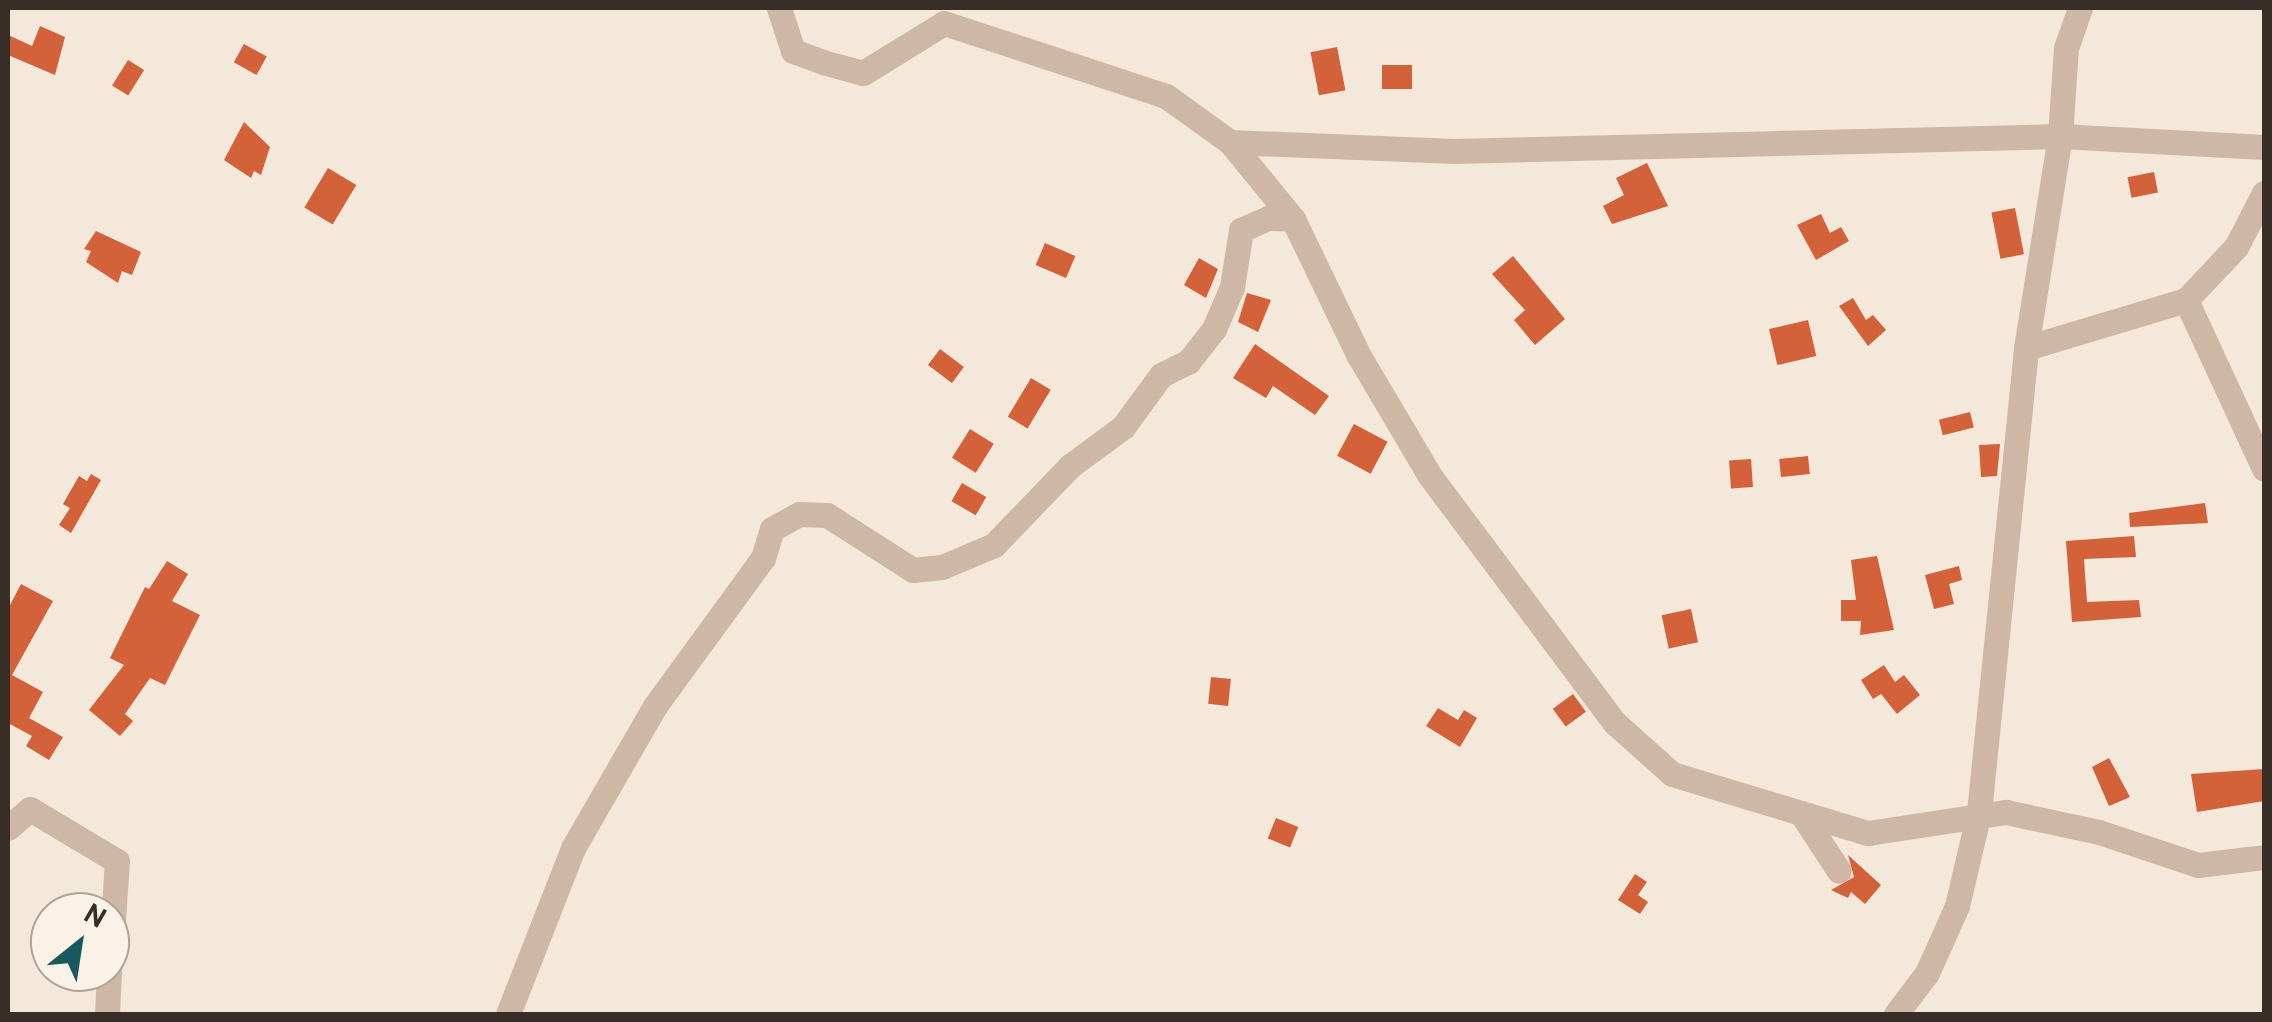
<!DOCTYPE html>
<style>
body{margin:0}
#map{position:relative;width:2272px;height:1022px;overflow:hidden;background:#f4e8da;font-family:Overpass,sans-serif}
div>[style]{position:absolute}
.building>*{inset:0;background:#d3613a;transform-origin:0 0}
.minor>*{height:25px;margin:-12.5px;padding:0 12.5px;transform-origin:12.5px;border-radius:12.5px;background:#ceb8a5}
span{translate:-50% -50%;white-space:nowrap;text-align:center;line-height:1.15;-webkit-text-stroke:10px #fbf2e7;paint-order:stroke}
.frame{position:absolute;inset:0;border:10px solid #392d27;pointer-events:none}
.north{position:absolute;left:30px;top:892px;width:100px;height:100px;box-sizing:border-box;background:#fbf2e7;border:2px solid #ada39a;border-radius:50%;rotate:30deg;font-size:28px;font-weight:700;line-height:40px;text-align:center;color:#392d27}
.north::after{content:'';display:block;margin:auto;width:35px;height:45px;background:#18595f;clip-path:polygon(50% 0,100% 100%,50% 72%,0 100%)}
</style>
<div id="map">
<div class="building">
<i style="clip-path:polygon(40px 26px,65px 37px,55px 75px,8px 55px,8px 35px,32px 46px)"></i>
<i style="left:244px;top:44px;width:26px;height:21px;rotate:29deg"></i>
<i style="left:1337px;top:47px;width:44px;height:27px;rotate:79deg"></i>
<i style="left:128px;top:60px;width:19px;height:30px;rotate:32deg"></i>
<i style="left:1382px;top:65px;width:30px;height:24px"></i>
<i style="clip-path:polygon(244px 122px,270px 147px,261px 175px,254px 171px,251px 178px,224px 160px)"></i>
<i style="clip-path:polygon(1647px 163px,1668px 206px,1612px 224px,1603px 206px,1624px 195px,1616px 178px)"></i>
<i style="left:328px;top:168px;width:33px;height:46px;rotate:31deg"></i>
<i style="left:2154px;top:172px;width:21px;height:27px;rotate:79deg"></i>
<i style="left:2015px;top:208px;width:47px;height:24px;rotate:79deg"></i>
<i style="clip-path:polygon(1821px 214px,1830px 233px,1841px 227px,1849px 241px,1816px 260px,1797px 225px)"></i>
<i style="clip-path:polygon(96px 231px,141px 252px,132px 275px,122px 271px,118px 283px,86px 262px,91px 251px,84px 249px)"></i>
<i style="left:1045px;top:243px;width:33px;height:24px;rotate:23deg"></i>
<i style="clip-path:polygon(1513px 256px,1565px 319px,1535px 345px,1514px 320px,1525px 310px,1492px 274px)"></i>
<i style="clip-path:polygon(1199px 258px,1218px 269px,1206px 298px,1184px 285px)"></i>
<i style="clip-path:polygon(1247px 293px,1271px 300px,1258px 332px,1238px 322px)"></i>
<i style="clip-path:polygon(1853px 298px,1866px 320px,1873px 315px,1886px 330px,1868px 346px,1839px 306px)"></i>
<i style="left:1808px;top:320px;width:37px;height:40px;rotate:77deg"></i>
<i style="clip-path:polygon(1255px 344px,1329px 396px,1315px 415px,1273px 386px,1266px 398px,1233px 378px)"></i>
<i style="left:940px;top:349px;width:30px;height:20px;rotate:37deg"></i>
<i style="left:1031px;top:378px;width:23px;height:45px;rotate:31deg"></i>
<i style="left:1970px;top:412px;width:16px;height:32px;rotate:76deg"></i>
<i style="left:1354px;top:424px;width:38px;height:36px;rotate:28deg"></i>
<i style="left:970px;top:429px;width:28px;height:34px;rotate:32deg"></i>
<i style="clip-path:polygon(2000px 444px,1997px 476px,1981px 477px,1979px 445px)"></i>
<i style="left:1808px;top:456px;width:18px;height:29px;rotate:84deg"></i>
<i style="left:1751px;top:459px;width:28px;height:22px;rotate:86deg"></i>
<i style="clip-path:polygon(91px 474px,101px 480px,71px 533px,59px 525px,70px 508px,63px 504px,79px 476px,87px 481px)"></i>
<i style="left:962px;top:483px;width:28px;height:21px;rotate:30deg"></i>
<i style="clip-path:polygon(2205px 503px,2208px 523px,2130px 527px,2129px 513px)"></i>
<i style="clip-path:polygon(2134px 536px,2136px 557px,2084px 559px,2087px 602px,2139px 600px,2141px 617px,2072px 622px,2066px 541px)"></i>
<i style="clip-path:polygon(1877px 556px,1894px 630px,1860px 635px,1861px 621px,1841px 621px,1841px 600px,1856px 600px,1851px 560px)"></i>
<i style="clip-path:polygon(167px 561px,188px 574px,172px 601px,200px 615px,165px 685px,150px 678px,125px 714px,133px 721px,120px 736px,89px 710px,124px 665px,110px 658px,145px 587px,149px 589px)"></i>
<i style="clip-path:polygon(1959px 566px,1962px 580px,1949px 584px,1954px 604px,1934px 609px,1925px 575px)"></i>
<i style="clip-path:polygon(21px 584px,53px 601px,12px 675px,43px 692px,29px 718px,63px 737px,49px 760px,26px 746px,32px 736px,8px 723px,8px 609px)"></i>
<i style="left:1691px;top:609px;width:34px;height:30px;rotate:78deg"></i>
<i style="clip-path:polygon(1884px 665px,1895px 682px,1904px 675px,1920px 695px,1897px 714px,1881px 694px,1873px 699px,1861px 680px)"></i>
<i style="left:1211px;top:677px;width:20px;height:27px;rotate:6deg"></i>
<i style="left:1573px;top:694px;width:22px;height:25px;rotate:54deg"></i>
<i style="clip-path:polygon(1438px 708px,1458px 720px,1464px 710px,1477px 718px,1460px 747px,1426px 726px)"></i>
<i style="clip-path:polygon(2109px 758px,2130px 797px,2109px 806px,2092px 767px)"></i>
<i style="clip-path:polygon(2264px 769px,2264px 801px,2197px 812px,2191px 774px)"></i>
<i style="left:1276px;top:818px;width:24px;height:22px;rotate:22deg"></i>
<i style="clip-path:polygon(1848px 855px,1881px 885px,1865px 904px,1851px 892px,1848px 898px,1831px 890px,1854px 877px)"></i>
<i style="clip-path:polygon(1635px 874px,1647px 882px,1638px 895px,1648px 902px,1640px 914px,1618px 900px)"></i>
</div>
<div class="minor">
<i style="left:779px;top:8px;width:45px;rotate:72deg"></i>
<i style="left:793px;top:51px;width:35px;rotate:20deg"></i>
<i style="left:826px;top:63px;width:38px;rotate:15deg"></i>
<i style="left:863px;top:73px;width:95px;rotate:-31.7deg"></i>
<i style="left:944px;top:23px;width:234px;rotate:18.2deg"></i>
<i style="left:1166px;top:96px;width:79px;rotate:35.7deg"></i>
<i style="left:1230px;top:142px;width:225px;rotate:2.3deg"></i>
<i style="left:1455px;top:151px;width:605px;rotate:-1.42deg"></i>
<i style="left:2060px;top:136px;width:204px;rotate:3.1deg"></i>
<i style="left:1230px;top:142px;width:99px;rotate:50.7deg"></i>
<i style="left:1293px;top:219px;width:152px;rotate:64.3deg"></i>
<i style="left:1359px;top:356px;width:139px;rotate:59.4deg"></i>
<i style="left:1430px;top:476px;width:309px;rotate:53.2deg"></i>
<i style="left:1615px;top:723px;width:76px;rotate:41.8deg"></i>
<i style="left:1672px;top:774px;width:205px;rotate:16.8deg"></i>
<i style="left:1868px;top:833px;width:140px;rotate:-8.7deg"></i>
<i style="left:2006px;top:812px;width:95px;rotate:12.1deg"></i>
<i style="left:2099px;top:832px;width:104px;rotate:18.4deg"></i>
<i style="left:2198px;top:865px;width:66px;rotate:-6.9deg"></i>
<i style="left:2186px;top:300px;width:73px;rotate:-46.7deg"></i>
<i style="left:2236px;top:247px;width:61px;rotate:-62.6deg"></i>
<i style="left:2026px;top:348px;width:167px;rotate:-16.7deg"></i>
<i style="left:2186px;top:300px;width:186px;rotate:65.2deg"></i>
<i style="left:1801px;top:813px;width:69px;rotate:56.8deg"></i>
<i style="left:8px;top:828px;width:29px;rotate:-41deg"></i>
<i style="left:30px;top:809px;width:101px;rotate:30.9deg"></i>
<i style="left:117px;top:861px;width:103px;rotate:93.9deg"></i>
<i style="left:107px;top:1014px;width:42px;rotate:-87.3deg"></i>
<i style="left:508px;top:1014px;width:178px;rotate:-68.6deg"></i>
<i style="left:573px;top:848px;width:164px;rotate:-60deg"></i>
<i style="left:655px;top:706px;width:183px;rotate:-53.9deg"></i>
<i style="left:763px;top:558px;width:30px;rotate:-73deg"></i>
<i style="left:772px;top:529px;width:31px;rotate:-29deg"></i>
<i style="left:799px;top:514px;width:28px;rotate:2deg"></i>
<i style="left:827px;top:515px;width:102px;rotate:32.6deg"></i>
<i style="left:913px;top:570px;width:29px;rotate:-6deg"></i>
<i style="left:942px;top:567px;width:56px;rotate:-22.9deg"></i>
<i style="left:994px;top:545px;width:110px;rotate:-46.1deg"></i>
<i style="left:1070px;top:466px;width:66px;rotate:-36.3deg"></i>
<i style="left:1123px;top:427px;width:64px;rotate:-53.8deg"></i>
<i style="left:1161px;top:375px;width:30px;rotate:-26deg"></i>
<i style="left:1188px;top:362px;width:42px;rotate:-51.8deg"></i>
<i style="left:1214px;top:329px;width:46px;rotate:-66.8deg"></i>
<i style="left:1232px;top:287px;width:58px;rotate:-81deg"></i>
<i style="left:1241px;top:230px;width:30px;rotate:-24deg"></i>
<i style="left:1268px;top:218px;width:25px;rotate:2deg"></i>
<i style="left:1896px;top:1014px;width:51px;rotate:-52.9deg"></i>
<i style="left:1927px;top:973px;width:73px;rotate:-65.9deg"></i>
<i style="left:1957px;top:906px;width:97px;rotate:-76.8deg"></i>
<i style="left:1979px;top:812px;width:466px;rotate:-84.2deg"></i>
<i style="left:2026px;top:348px;width:215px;rotate:-80.9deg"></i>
<i style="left:2060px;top:136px;width:88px;rotate:-86.1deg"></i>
<i style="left:2066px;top:48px;width:42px;rotate:-70.7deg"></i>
</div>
<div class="frame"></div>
<div class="north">N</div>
</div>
